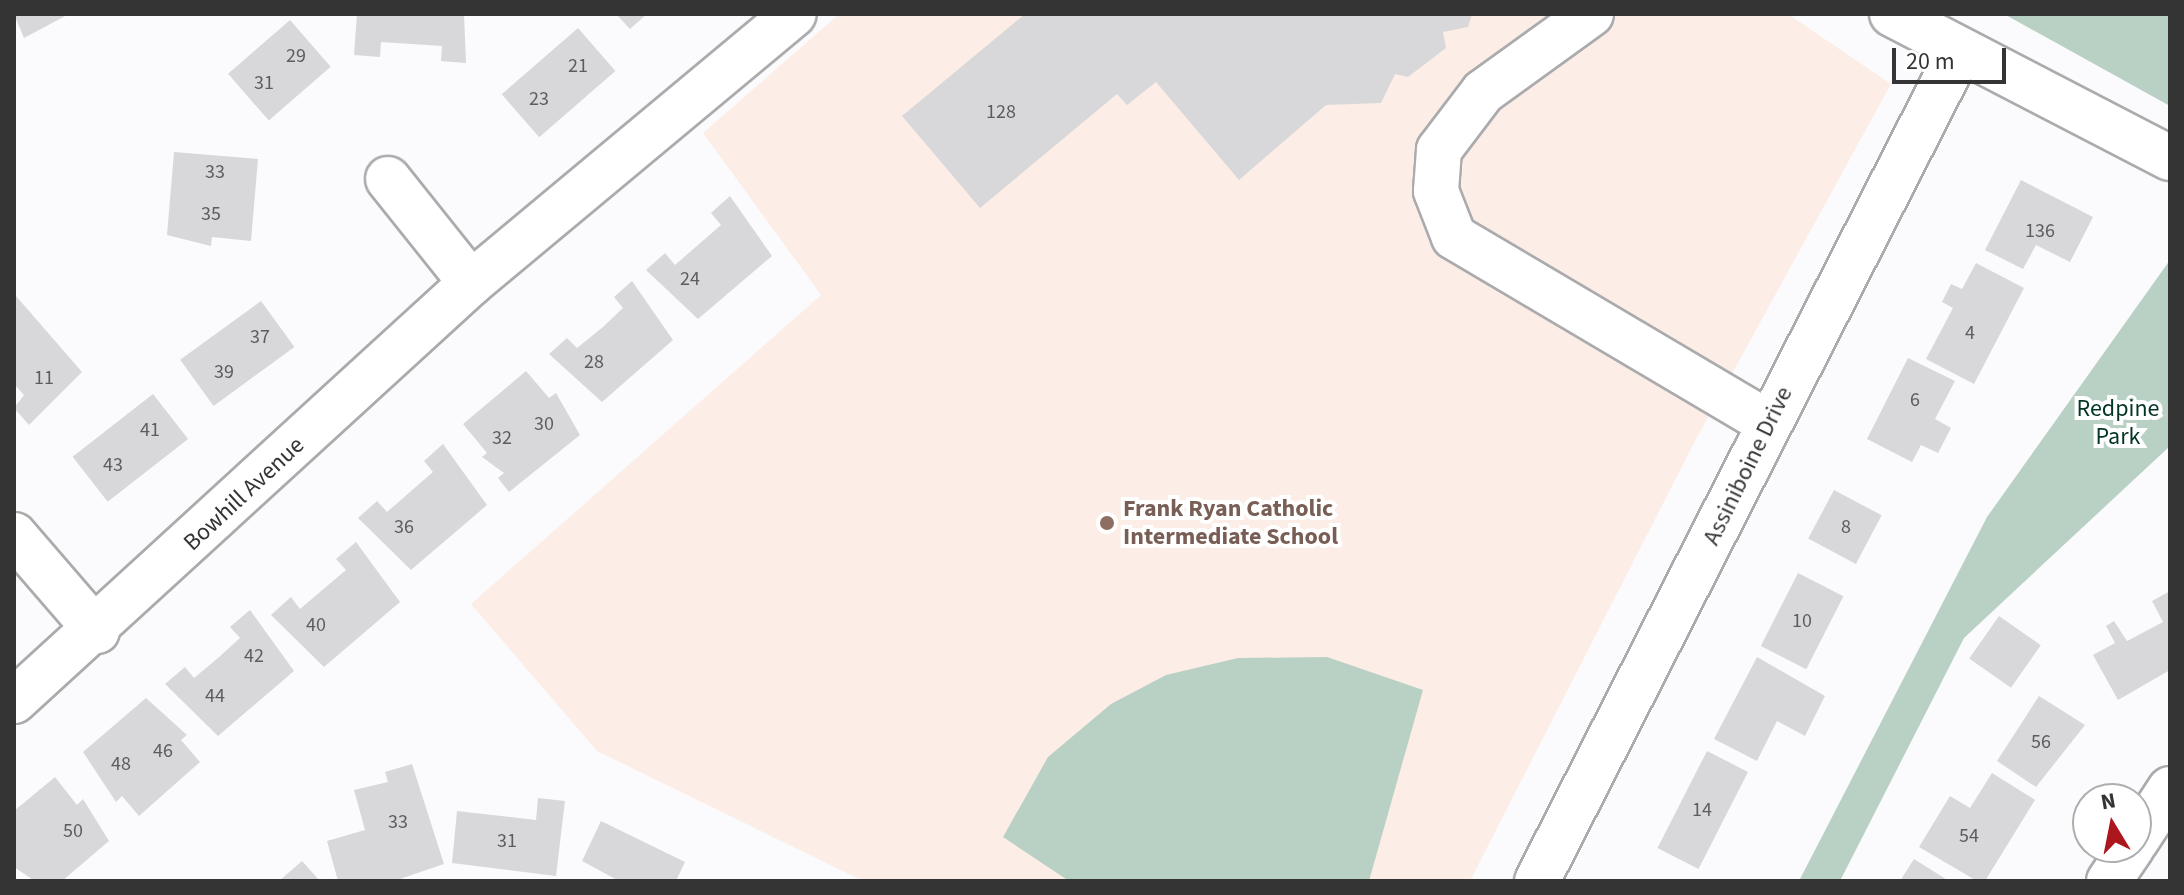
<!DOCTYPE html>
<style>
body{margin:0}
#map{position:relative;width:2184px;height:895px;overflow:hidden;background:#fbfbfd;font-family:"Source Sans 3",sans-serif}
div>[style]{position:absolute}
.education>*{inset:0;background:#fceee6}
.green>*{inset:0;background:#b9d0c5}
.building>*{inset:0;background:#d8d8da;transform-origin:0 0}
.roads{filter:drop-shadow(2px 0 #ababad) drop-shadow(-2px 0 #ababad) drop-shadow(0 2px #ababad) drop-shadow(0 -2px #ababad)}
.minor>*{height:44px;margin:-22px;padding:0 22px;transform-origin:22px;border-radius:22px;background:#fff}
.dots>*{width:22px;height:22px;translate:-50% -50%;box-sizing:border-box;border:4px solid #fff;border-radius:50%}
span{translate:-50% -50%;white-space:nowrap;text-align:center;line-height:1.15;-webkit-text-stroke:8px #fff;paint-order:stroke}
.number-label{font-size:20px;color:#5d5d5e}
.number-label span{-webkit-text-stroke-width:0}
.park-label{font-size:24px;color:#043525}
.street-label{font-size:24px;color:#343435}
.education-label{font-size:24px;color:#785e54;font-weight:700}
.left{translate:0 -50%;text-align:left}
.frame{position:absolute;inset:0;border:16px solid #343435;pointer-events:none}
.north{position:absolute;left:2072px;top:783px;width:80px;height:80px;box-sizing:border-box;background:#fff;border:2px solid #aeaeae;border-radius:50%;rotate:350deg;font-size:22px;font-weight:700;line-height:32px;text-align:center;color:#343435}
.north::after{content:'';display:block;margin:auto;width:28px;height:36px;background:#ab171c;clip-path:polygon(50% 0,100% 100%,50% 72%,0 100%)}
.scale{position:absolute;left:1892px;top:48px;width:114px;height:36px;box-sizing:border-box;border:4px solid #343435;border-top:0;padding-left:10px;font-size:24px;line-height:28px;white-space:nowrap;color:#343435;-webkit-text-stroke:6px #fff;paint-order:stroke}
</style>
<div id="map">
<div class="education">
<i style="clip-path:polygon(839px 14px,1788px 14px,1891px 84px,1694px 443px,1470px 881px,863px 881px,597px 751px,471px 604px,821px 295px,703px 133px)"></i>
</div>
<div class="green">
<i style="clip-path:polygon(2004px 14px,2170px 14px,2170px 106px)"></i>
<i style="clip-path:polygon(2170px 260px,2170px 446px,1964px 638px,1840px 881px,1799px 881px,1987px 517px)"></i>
<i style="clip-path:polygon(1327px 657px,1423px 690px,1369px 881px,1069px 881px,1003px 837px,1048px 757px,1111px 704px,1166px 675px,1238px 658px)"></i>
</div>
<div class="building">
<i style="clip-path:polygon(14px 14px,69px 14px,24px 38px)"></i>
<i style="clip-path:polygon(357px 14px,464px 14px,466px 63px,441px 61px,442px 46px,381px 42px,380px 57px,354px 55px)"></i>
<i style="clip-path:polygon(616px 14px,647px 14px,630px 29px)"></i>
<i style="clip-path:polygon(1025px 14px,1472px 14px,1468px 27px,1443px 32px,1446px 48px,1408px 77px,1395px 74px,1381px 103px,1326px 105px,1239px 180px,1156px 82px,1127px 105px,1117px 94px,980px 208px,902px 116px)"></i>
<i style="left:290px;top:20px;width:62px;height:82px;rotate:49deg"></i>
<i style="left:578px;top:28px;width:57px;height:101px;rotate:49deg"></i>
<i style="clip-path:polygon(174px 152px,258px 159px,251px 241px,212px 237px,211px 246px,167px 235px)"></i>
<i style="clip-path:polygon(2021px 180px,2093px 217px,2070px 262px,2036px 245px,2023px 269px,1985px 250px)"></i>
<i style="clip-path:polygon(730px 196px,772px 256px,698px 319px,646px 270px,665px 253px,675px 265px,721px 225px,711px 213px)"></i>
<i style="clip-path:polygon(1976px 263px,2024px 288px,1974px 384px,1926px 359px,1953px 308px,1942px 302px,1951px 284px,1962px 289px)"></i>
<i style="clip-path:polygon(632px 281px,673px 340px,602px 402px,549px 354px,567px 338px,577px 348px,603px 327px,623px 308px,614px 297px)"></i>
<i style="clip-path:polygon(16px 296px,82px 372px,29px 425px,14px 408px,24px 395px,14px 384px)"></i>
<i style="left:261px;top:301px;width:57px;height:100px;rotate:54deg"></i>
<i style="clip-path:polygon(1908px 358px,1955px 381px,1935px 419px,1951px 428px,1938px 453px,1921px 445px,1912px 462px,1867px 439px)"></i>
<i style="clip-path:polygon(526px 371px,549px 398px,556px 393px,580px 435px,509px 492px,498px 478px,504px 473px,482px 457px,487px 453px,463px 424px)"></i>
<i style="left:153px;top:394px;width:57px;height:102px;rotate:52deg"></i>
<i style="clip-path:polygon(443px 444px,487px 505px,411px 570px,358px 518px,377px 501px,387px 512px,433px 472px,424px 461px)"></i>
<i style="left:1834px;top:490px;width:54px;height:55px;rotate:28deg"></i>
<i style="clip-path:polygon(356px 542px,400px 602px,324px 667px,271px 615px,291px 597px,300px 609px,346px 570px,336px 559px)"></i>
<i style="left:1798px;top:573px;width:51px;height:82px;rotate:27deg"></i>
<i style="clip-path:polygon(2170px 591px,2170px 670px,2118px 700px,2093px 655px,2115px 643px,2106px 626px,2114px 621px,2127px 641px,2163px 622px,2152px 601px)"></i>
<i style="clip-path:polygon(250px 610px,294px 671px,218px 736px,165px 684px,185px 667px,194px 678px,218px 658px,240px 638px,230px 627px)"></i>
<i style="left:1999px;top:616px;width:51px;height:52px;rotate:35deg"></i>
<i style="clip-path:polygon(1757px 657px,1825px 696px,1805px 736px,1777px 721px,1757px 761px,1714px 739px)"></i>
<i style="clip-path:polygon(2039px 696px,2085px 725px,2036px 787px,1997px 761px)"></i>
<i style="clip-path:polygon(146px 698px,187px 735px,181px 740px,200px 762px,139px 816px,122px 796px,116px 802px,83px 752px)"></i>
<i style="left:1707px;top:751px;width:46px;height:109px;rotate:27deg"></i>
<i style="clip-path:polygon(412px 764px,444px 864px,394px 881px,338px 881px,327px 841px,365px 830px,354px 790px,388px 782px,385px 772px)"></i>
<i style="clip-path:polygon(1992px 773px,2035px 800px,1985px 881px,1977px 881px,1919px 847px,1950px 796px,1970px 808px)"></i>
<i style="clip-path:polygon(55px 777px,77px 805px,83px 799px,109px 841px,62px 881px,35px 881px,14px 867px,14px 811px)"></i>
<i style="clip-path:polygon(538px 798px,565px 801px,556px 876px,452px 863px,457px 811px,536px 820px)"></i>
<i style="clip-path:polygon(601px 821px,685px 862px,676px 881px,619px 881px,582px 861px)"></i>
<i style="clip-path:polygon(1914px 859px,1949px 881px,1900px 881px)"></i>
<i style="clip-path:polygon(302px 861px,320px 881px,279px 881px)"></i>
</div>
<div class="roads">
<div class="minor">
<i style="left:1591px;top:14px;width:133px;rotate:144.2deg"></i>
<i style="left:1483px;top:92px;width:73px;rotate:127.2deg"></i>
<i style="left:1439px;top:150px;width:41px;rotate:94.2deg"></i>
<i style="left:1436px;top:191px;width:49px;rotate:68.6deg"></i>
<i style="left:1454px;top:237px;width:366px;rotate:30.6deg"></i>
<i style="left:1892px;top:14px;width:313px;rotate:27.4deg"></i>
<i style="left:388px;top:179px;width:133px;rotate:51.4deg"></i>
<i style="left:14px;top:535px;width:127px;rotate:49.2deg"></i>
<i style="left:14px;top:701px;width:619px;rotate:-42.45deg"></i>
<i style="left:471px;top:283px;width:420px;rotate:-39.8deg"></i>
<i style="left:2136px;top:841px;width:62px;rotate:-56.8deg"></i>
<i style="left:1537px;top:881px;width:930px;rotate:-63.02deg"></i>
<i style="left:2109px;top:881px;width:41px;rotate:-55.9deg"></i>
</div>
</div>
<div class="dots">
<i style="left:1107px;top:523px;background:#8d6e63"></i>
</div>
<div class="number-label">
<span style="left:296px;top:56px">29</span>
<span style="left:578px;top:66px">21</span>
<span style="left:264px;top:83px">31</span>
<span style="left:539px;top:99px">23</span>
<span style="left:1001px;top:112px">128</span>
<span style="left:215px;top:172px">33</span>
<span style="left:211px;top:214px">35</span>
<span style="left:2040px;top:231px">136</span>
<span style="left:690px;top:279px">24</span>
<span style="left:1970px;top:333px">4</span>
<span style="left:260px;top:337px">37</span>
<span style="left:594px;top:362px">28</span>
<span style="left:224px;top:372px">39</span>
<span style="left:44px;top:378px">11</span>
<span style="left:1915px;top:400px">6</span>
<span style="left:544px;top:424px">30</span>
<span style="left:150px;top:430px">41</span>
<span style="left:502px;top:438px">32</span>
<span style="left:113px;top:465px">43</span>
<span style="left:404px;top:527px">36</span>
<span style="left:1846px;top:527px">8</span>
<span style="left:1802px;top:621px">10</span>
<span style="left:316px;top:625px">40</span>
<span style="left:254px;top:656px">42</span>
<span style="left:215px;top:696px">44</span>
<span style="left:2041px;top:742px">56</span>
<span style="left:163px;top:751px">46</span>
<span style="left:121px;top:764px">48</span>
<span style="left:1702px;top:810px">14</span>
<span style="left:398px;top:822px">33</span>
<span style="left:73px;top:831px">50</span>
<span style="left:1969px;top:836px">54</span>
<span style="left:507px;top:841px">31</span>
</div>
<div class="park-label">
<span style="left:2118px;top:423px">Redpine<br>Park</span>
</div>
<div class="street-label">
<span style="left:1748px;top:466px;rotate:-64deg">Assiniboine Drive</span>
<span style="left:244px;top:494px;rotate:-43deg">Bowhill Avenue</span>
</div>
<div class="education-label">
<span class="left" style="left:1123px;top:523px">Frank Ryan Catholic<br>Intermediate School</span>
</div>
<div class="frame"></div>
<div class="north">N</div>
<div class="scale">20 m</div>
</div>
